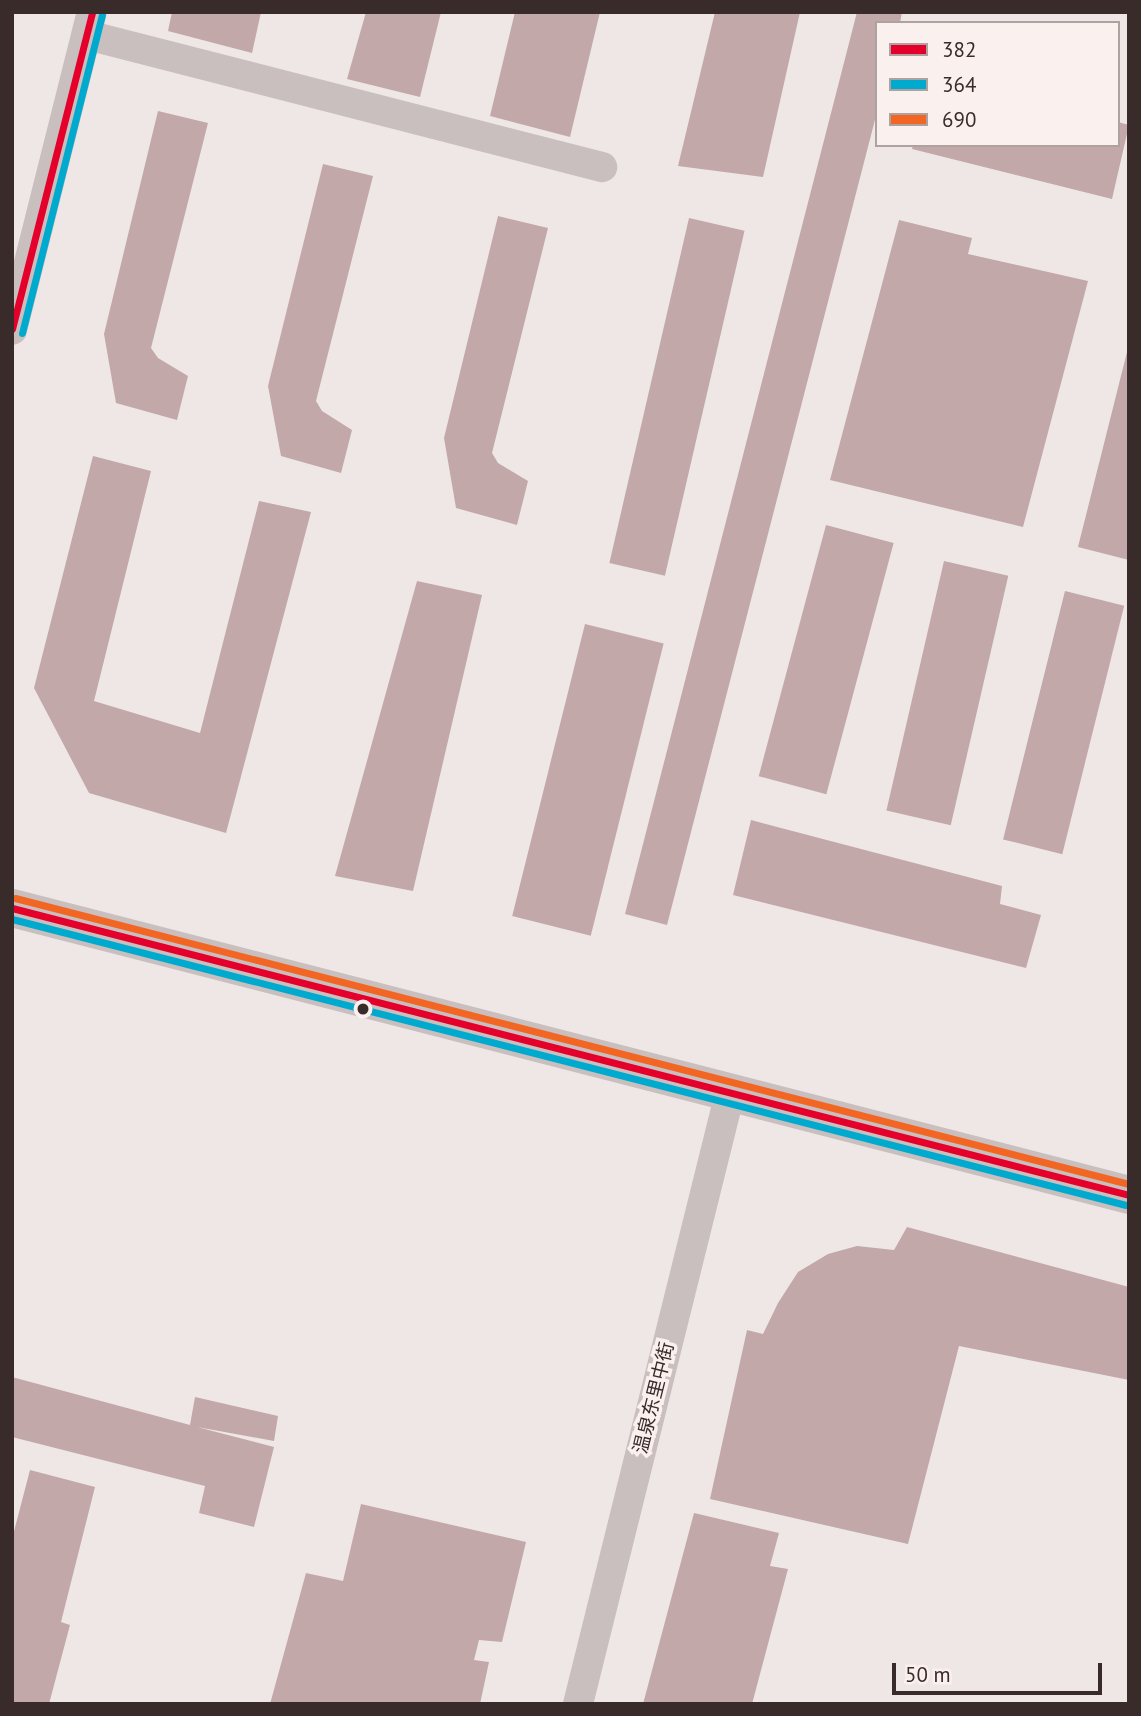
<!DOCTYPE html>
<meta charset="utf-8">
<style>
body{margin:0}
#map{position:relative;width:1141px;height:1716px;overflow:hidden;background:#efe7e5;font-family:"PT Sans","Noto Sans SC",sans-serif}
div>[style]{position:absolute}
.building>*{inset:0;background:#c2a8a8;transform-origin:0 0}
.minor>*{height:30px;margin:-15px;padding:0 15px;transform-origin:15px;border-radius:15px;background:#c8bfbe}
.tertiary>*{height:38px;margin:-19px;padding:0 19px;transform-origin:19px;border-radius:19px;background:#c8bfbe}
.bus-1>*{height:7px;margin:-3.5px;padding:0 3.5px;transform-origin:3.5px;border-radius:3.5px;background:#e4002b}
.bus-2>*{height:7px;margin:-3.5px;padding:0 3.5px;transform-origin:3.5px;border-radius:3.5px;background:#00a9ce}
.bus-3>*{height:7px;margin:-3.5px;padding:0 3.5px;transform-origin:3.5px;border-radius:3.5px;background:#f26522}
.dots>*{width:19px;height:19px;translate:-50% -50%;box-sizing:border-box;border:4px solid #faf1ee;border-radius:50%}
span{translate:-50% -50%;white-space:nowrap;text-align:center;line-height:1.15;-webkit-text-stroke:7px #faf1ee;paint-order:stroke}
.street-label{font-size:19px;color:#3a2b2b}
.frame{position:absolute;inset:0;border:14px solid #3a2b2b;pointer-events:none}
.legend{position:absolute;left:875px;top:21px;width:245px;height:126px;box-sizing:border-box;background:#faf1ee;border:2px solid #ada2a0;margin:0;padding:9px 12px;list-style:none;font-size:21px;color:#3a2b2b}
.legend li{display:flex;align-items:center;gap:14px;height:35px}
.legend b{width:35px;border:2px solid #ada2a0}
.scale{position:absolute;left:892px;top:1663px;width:210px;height:32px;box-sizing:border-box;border:4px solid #3a2b2b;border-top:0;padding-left:9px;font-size:21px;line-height:24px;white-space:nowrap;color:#3a2b2b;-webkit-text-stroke:5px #faf1ee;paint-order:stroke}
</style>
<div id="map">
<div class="building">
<i style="clip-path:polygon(172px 12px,261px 12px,252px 53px,168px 31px)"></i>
<i style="clip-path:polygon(366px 12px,441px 12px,420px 97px,347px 79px)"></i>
<i style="clip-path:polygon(515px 12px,600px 12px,570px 137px,490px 116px)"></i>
<i style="clip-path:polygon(715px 12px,800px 12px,763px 177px,678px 166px)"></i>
<i style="clip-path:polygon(857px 12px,902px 12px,900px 23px,877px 23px,877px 112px,667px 925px,625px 914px)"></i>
<i style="clip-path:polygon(158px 111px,208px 123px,151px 348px,158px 358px,188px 376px,177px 420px,116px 403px,104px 334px)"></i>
<i style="clip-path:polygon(1118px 122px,1129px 125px,1112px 199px,912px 149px,913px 145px,1118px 145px)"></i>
<i style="clip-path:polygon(323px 164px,373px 176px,316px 401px,322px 411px,352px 430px,341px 473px,281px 456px,268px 386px)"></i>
<i style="clip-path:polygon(498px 216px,548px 228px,492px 453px,498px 463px,528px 481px,517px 525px,456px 508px,444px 438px)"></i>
<i style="left:689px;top:218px;width:57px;height:354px;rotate:13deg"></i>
<i style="clip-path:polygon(899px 220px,972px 238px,968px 254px,1088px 281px,1023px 527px,830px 480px)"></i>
<i style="clip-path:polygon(1128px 348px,1129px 348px,1129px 560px,1078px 547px)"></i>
<i style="clip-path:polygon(93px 456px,151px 471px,94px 701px,200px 733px,259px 501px,311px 512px,226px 833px,89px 793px,34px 688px)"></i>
<i style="left:826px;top:525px;width:70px;height:260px;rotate:15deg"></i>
<i style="left:944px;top:561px;width:66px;height:256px;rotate:13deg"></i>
<i style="clip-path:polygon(417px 581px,482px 595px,413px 891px,335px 876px)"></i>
<i style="left:1065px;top:591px;width:61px;height:256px;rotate:14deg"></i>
<i style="left:585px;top:624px;width:81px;height:301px;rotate:14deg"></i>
<i style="clip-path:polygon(751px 820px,1002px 886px,1000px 904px,1041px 915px,1026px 968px,733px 895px)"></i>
<i style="clip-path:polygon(907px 1227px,1129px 1287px,1129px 1380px,959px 1346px,908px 1544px,710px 1499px,747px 1330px,763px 1334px,778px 1303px,798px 1272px,828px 1254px,857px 1246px,894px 1250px)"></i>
<i style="clip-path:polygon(12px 1377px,190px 1425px,195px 1397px,278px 1416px,274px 1441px,197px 1427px,274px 1447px,254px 1527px,199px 1513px,205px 1486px,12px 1437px)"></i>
<i style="clip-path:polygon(30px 1470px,95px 1487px,61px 1622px,70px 1625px,49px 1704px,12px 1704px,12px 1539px)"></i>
<i style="clip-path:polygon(361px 1504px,526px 1542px,502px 1642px,479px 1640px,474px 1660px,489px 1662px,480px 1704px,270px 1704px,306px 1573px,343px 1581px)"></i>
<i style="clip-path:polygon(694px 1513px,779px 1533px,770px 1566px,788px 1569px,752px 1704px,643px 1704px)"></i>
</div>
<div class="minor">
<i style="left:87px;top:35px;width:532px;rotate:14.38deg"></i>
<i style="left:12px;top:330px;width:328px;rotate:-75.9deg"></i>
<i style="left:578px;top:1704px;width:630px;rotate:-76.03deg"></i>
</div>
<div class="tertiary">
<i style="left:12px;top:908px;width:1153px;rotate:14.41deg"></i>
</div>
<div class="bus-1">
<i style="left:12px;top:329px;width:327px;rotate:-75.8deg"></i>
<i style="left:12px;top:908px;width:1153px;rotate:14.41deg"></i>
</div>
<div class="bus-2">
<i style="left:22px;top:333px;width:328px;rotate:-75.9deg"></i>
<i style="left:12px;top:919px;width:1150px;rotate:14.4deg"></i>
</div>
<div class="bus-3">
<i style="left:15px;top:898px;width:1150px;rotate:14.4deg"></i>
</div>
<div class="dots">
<i style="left:363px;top:1009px;background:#3a2b2b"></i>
</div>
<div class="street-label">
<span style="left:654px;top:1398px;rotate:-76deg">温泉东里中街</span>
</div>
<div class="frame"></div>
<ul class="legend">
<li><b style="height:9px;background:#e4002b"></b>382</li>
<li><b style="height:9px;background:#00a9ce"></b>364</li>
<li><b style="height:9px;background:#f26522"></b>690</li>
</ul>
<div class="scale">50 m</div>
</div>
